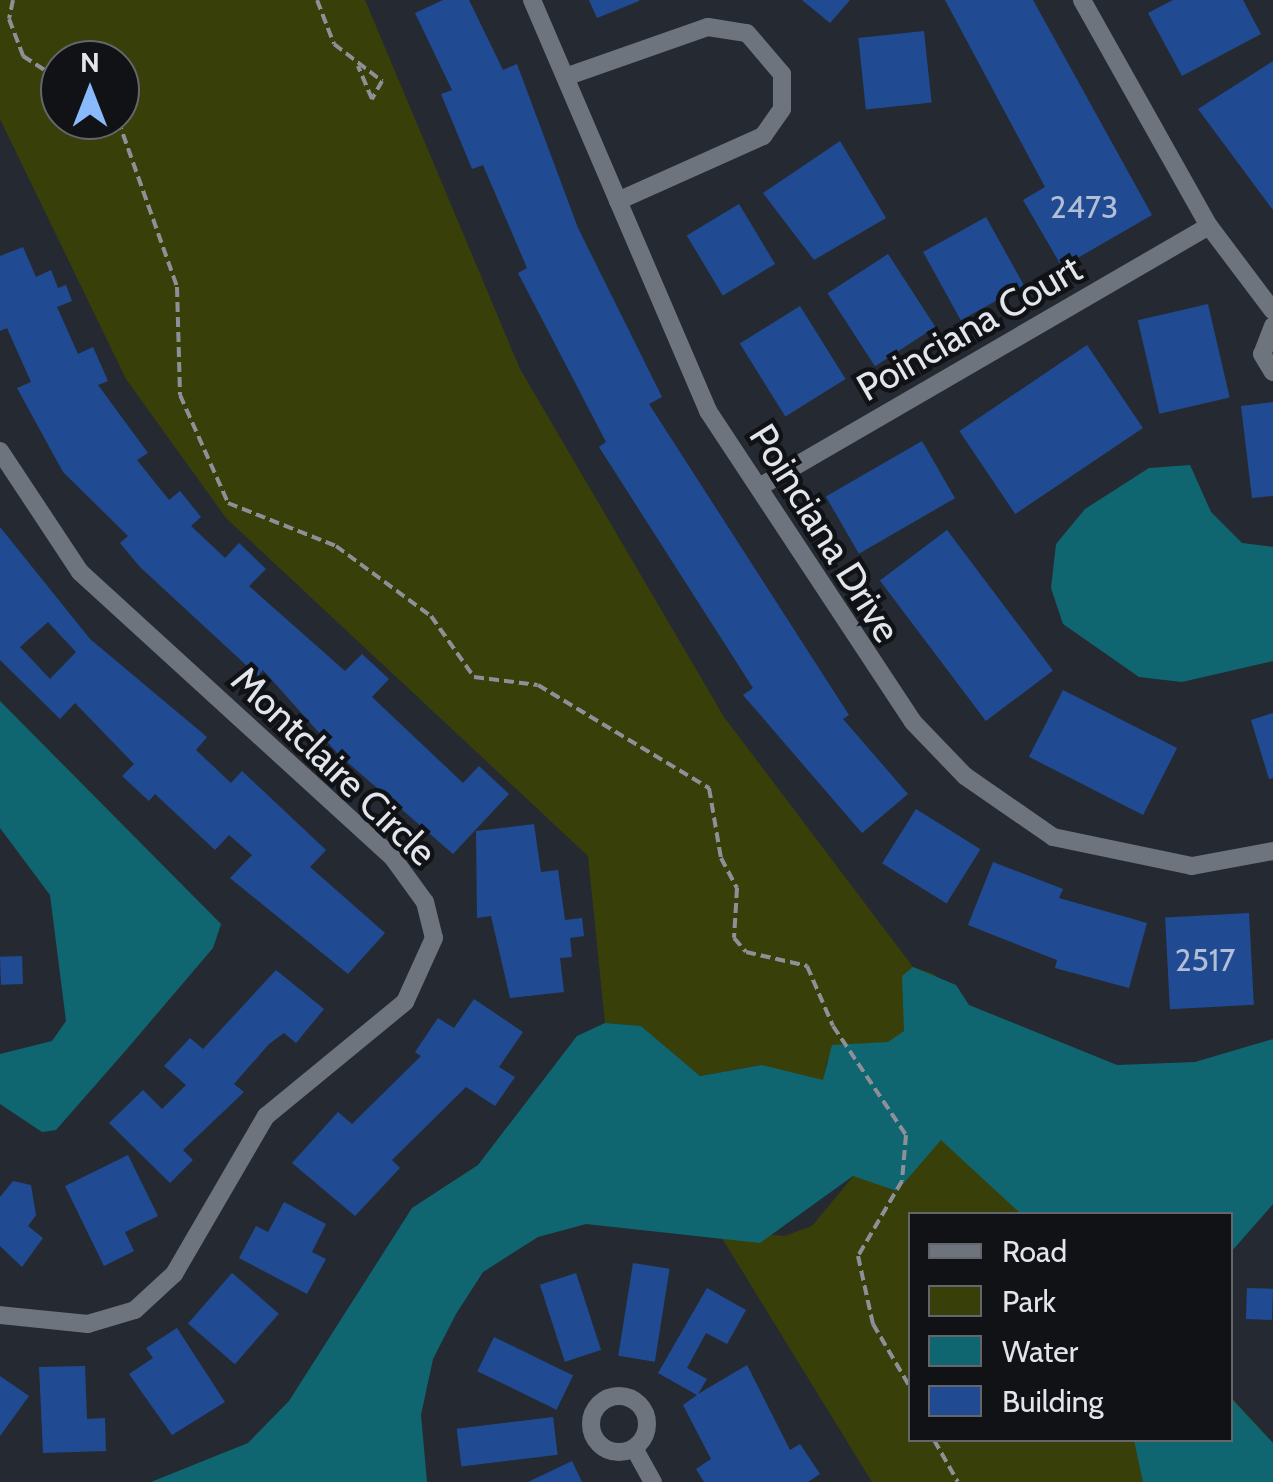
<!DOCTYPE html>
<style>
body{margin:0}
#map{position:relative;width:1273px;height:1482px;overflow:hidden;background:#252a32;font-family:Cabin,sans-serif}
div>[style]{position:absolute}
.green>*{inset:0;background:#393f09}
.water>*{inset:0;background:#0f6670}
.building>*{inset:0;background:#204b92;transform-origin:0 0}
.path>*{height:4px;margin-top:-2px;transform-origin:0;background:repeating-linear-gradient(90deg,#8d9197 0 10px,transparent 0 15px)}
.street>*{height:18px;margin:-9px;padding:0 9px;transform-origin:9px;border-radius:9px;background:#6e747e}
.street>.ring{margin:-9px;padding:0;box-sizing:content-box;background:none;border:18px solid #6e747e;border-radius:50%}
span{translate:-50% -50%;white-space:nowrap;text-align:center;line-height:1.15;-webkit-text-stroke:9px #101216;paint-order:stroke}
.number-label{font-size:32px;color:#b2bed5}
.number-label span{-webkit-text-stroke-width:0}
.street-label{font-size:38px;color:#e2e5eb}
.legend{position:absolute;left:908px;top:1212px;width:325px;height:230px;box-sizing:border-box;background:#101216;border:2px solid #64666b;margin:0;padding:12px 18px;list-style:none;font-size:30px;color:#e2e5eb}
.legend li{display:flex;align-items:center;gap:20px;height:50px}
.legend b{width:50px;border:2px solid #64666b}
.north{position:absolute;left:40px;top:40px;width:100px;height:100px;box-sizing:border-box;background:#101216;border:2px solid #64666b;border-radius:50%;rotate:0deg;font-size:28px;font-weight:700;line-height:40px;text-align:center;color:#e2e5eb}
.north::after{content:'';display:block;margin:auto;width:35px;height:45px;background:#89bafc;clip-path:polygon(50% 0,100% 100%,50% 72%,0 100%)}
</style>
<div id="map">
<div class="green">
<i style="clip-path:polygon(evenodd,0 0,365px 0,520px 369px,724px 717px,913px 967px,934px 974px,1109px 1214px,910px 1214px,910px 1440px,1230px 1440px,1231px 1397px,1273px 1443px,1273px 1482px,872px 1482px,717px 1230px,784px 1236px,812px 1226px,875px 1150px,827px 1059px,824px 1080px,807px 1082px,762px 1065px,700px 1076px,641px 1026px,605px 1023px,588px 856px,226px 518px,126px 379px,0 119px,0 0,60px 60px,120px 60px,120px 120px,60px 120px,60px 60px)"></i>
</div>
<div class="water">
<i style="clip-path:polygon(1190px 465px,1211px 512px,1242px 543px,1273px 547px,1273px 661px,1182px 682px,1139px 677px,1063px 624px,1051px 588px,1056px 544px,1085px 509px,1149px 468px)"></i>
<i style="clip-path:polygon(0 701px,221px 924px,213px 948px,127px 1049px,56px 1130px,42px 1132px,0 1104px,0 1054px,52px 1041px,66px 1021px,50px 895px,0 828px)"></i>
<i style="clip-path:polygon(913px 967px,956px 985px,969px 1005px,1117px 1065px,1195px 1062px,1273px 1039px,1273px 1204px,1231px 1252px,1230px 1214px,1021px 1214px,941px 1140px,897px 1191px,853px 1176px,760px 1243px,586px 1224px,538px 1237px,483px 1272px,456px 1314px,433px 1359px,421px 1415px,427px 1482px,151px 1482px,248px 1443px,289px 1401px,412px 1208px,478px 1165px,577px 1036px,605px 1023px,641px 1026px,700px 1076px,762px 1065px,823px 1080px,832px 1045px,888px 1042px,904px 1031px,902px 976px)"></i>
<i style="clip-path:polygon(1231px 1398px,1273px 1443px,1273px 1482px,1143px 1482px,1134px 1440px,1230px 1440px)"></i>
</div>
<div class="building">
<i style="clip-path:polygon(443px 0,469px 0,503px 70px,517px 64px,578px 228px,662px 397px,649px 404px,849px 715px,843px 719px,908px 794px,862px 833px,743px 695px,753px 688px,599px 447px,606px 442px,518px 273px,527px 268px,483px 165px,472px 169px,441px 94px,452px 90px,415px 13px)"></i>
<i style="clip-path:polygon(589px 0,639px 0,639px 1px,597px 18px)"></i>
<i style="clip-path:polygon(802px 0,850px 0,830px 23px)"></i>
<i style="clip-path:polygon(945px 0,1033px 0,1152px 215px,1062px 267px,1023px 200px,1045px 187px)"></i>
<i style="clip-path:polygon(1173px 0,1243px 0,1261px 34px,1182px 76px,1148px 13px)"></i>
<i style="left:924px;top:31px;width:72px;height:66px;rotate:84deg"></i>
<i style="clip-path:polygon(1273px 61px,1273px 210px,1198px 109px)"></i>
<i style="clip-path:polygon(840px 141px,886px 218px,814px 260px,763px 193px)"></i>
<i style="left:739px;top:204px;width:70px;height:61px;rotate:59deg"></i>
<i style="left:986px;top:217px;width:78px;height:72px;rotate:61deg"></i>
<i style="clip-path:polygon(23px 247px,36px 277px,51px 270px,58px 288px,66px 285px,72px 301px,57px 307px,78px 354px,93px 347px,108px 381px,98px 385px,148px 453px,137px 460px,169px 500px,180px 491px,201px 517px,191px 526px,225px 558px,239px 543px,266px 569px,249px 586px,345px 671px,362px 654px,389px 679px,372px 697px,463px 783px,479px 766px,509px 794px,453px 854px,338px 754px,263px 670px,258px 676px,140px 567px,120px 543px,128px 536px,63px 472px,17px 388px,31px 382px,7px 328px,0 331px,0 256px)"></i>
<i style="left:888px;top:254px;width:87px;height:72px;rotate:57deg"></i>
<i style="left:1208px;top:304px;width:96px;height:72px;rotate:77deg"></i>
<i style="left:800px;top:306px;width:86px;height:71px;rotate:58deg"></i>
<i style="left:1087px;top:345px;width:100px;height:154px;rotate:56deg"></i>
<i style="clip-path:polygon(1273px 402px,1273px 496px,1252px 498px,1241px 406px)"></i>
<i style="left:922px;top:441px;width:66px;height:111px;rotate:60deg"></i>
<i style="clip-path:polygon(evenodd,0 527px,90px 639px,207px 737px,196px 750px,231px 783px,242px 771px,326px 850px,310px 867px,385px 933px,348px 974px,230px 878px,252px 855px,229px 835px,215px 850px,155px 794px,149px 801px,122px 776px,134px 764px,75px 703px,60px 719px,0 660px,0 527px,48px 622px,76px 652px,50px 679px,20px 647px,48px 622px)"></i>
<i style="left:947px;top:530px;width:176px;height:84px;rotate:53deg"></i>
<i style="left:1063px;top:690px;width:128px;height:75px;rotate:27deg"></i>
<i style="clip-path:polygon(1273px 713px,1273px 778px,1269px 779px,1251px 720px)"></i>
<i style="left:916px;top:809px;width:76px;height:64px;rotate:32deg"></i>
<i style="clip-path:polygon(534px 824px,541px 872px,558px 870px,565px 920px,582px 918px,584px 936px,570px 938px,572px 957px,560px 958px,564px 992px,510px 998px,491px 916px,477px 918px,476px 831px)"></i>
<i style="clip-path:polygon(993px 862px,1063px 889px,1059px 898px,1147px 923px,1129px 988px,1055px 968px,1057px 960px,968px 925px)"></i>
<i style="left:1249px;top:913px;width:92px;height:84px;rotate:87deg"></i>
<i style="left:22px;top:956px;width:28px;height:22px;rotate:88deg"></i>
<i style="clip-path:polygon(276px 970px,324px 1009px,296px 1043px,284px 1033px,269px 1044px,234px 1084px,244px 1092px,183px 1150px,193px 1160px,170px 1183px,109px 1123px,143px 1090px,162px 1109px,186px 1085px,164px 1066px,190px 1038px,203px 1049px)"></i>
<i style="clip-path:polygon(474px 999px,523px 1032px,499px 1067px,515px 1077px,495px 1106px,466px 1087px,392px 1160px,400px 1168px,355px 1216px,292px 1163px,338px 1112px,352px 1124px,421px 1056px,415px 1052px,438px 1018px,454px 1028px)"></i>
<i style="clip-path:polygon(128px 1155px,158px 1216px,125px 1232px,134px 1251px,104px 1266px,65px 1186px)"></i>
<i style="clip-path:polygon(13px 1181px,31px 1185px,36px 1215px,28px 1226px,43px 1238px,22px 1267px,0 1246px,0 1197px)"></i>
<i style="clip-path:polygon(284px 1202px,326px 1224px,312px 1252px,326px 1259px,307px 1294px,239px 1258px,256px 1226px,268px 1232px)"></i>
<i style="left:633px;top:1263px;width:37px;height:94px;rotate:9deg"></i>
<i style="left:232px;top:1273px;width:62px;height:67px;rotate:41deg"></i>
<i style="left:576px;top:1273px;width:81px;height:38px;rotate:72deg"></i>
<i style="clip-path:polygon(707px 1288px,746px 1310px,727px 1344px,706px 1333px,687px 1368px,707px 1379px,698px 1394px,747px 1365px,790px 1450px,800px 1444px,820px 1474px,808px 1482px,704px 1482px,696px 1469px,711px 1459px,683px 1405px,697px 1395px,658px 1373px)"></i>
<i style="left:1247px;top:1288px;width:26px;height:31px;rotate:2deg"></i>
<i style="clip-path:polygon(177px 1328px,225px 1402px,172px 1435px,129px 1374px,153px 1358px,146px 1348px)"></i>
<i style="left:494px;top:1337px;width:88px;height:38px;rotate:26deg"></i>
<i style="clip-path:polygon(85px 1366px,87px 1419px,105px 1418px,106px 1451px,43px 1453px,39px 1367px)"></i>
<i style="clip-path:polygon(0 1376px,29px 1396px,0 1436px)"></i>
<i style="left:553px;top:1417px;width:38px;height:97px;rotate:83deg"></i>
<i style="clip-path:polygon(572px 1461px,582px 1482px,528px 1482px)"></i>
</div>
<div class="path">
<i style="left:13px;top:0;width:19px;rotate:102deg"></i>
<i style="left:9px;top:19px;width:40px;rotate:69deg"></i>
<i style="left:23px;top:56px;width:44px;rotate:33deg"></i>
<i style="left:317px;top:0;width:47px;rotate:68.9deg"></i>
<i style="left:334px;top:44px;width:61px;rotate:37.6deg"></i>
<i style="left:382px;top:81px;width:21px;rotate:119deg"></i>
<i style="left:372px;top:99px;width:36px;rotate:-113deg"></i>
<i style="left:118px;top:120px;width:177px;rotate:70.5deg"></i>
<i style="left:177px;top:287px;width:108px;rotate:88.4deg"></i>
<i style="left:180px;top:395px;width:118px;rotate:66deg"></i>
<i style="left:228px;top:503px;width:116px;rotate:21.7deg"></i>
<i style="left:336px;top:546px;width:118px;rotate:36.4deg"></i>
<i style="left:431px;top:616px;width:75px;rotate:54.8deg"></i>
<i style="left:474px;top:677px;width:64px;rotate:7.1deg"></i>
<i style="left:538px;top:685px;width:200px;rotate:31.1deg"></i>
<i style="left:709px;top:788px;width:71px;rotate:80.3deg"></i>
<i style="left:721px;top:858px;width:34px;rotate:62deg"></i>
<i style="left:737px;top:888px;width:50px;rotate:93.4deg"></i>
<i style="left:734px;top:938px;width:18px;rotate:49deg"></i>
<i style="left:746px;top:952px;width:63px;rotate:12.9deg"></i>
<i style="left:807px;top:966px;width:65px;rotate:66.6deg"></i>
<i style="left:833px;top:1026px;width:131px;rotate:56.2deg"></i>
<i style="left:906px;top:1135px;width:46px;rotate:95deg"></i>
<i style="left:902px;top:1181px;width:87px;rotate:120.4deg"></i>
<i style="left:858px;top:1256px;width:70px;rotate:77.6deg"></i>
<i style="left:873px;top:1324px;width:73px;rotate:59.6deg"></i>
<i style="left:934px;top:1440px;width:48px;rotate:60.3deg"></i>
</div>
<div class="street">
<i style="left:532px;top:0;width:447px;rotate:66.8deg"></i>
<i style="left:708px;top:411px;width:372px;rotate:56.6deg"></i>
<i style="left:913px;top:722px;width:75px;rotate:46.1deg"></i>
<i style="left:965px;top:776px;width:107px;rotate:34.7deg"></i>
<i style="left:1053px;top:837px;width:142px;rotate:11.8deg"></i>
<i style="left:1192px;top:866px;width:82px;rotate:-10.5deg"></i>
<i style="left:1082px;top:0;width:259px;rotate:60.7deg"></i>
<i style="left:1209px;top:226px;width:106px;rotate:53deg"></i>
<i style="left:568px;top:76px;width:148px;rotate:-19.3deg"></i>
<i style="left:708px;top:27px;width:39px;rotate:9deg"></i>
<i style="left:747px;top:33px;width:54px;rotate:49.5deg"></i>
<i style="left:782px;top:74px;width:35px;rotate:90deg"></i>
<i style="left:782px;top:109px;width:33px;rotate:125deg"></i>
<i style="left:763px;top:136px;width:159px;rotate:155.9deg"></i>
<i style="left:1273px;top:326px;width:30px;rotate:111deg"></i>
<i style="left:1262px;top:354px;width:21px;rotate:59deg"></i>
<i style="left:0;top:451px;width:145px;rotate:56.5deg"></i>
<i style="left:80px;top:572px;width:424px;rotate:42.4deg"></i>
<i style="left:393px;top:858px;width:54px;rotate:54deg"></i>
<i style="left:425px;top:902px;width:37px;rotate:76deg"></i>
<i style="left:434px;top:938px;width:70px;rotate:114.4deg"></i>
<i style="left:405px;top:1002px;width:180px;rotate:140.6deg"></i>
<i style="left:266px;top:1116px;width:183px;rotate:120.2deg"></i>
<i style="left:174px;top:1274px;width:53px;rotate:137.3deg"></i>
<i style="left:135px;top:1310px;width:49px;rotate:163.4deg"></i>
<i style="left:88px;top:1324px;width:88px;rotate:-174.2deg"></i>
<i style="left:761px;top:486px;width:518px;rotate:-30.13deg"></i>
<i class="ring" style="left:591px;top:1396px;width:38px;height:38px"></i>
<i style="left:634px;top:1448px;width:39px;rotate:61deg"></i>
</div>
<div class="number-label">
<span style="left:1084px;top:207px">2473</span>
<span style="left:1205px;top:960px">2517</span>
</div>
<div class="street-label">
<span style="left:969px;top:328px;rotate:-30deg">Poinciana Court</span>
<span style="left:825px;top:533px;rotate:58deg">Poinciana Drive</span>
<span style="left:334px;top:766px;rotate:44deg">Montclaire Circle</span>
</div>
<ul class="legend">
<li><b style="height:12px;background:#6e747e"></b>Road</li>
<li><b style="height:28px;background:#393f09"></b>Park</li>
<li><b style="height:28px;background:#0f6670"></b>Water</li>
<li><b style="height:28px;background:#204b92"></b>Building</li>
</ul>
<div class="north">N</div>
</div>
